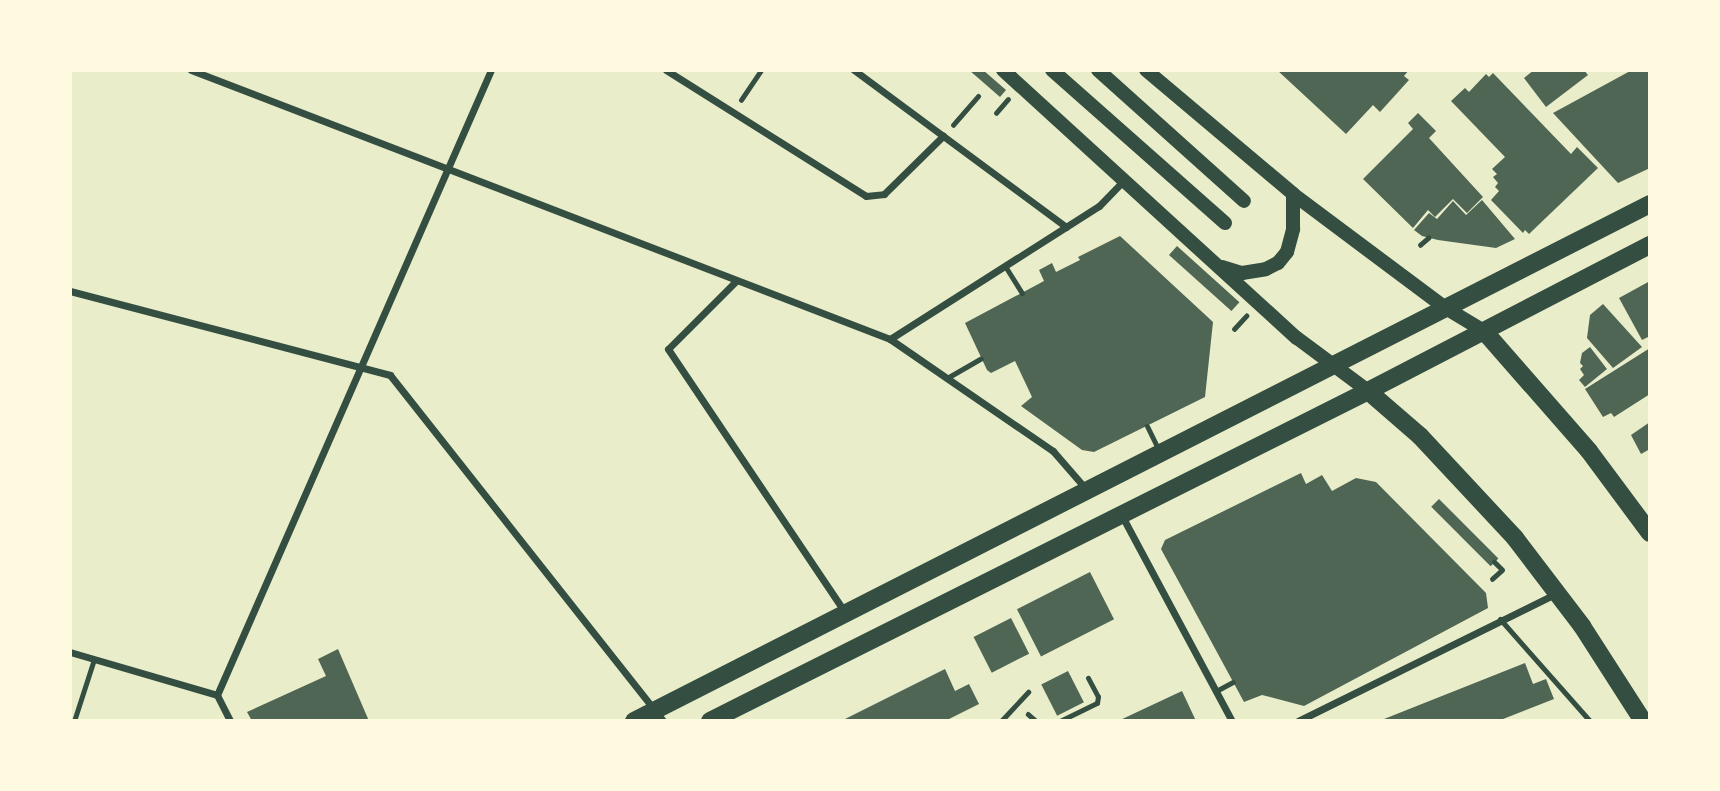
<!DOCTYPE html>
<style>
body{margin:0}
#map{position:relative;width:1720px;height:791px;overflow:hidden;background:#e9edc9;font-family:Signika,sans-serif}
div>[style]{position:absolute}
.building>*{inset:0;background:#4f6655;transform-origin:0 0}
.path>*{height:4.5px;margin:-2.25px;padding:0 2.25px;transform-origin:2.25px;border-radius:2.25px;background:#344e41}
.service>*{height:5px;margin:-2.5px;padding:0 2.5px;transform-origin:2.5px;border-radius:2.5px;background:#344e41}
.minor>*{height:7px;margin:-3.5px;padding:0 3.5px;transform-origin:3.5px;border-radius:3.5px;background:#344e41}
.secondary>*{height:14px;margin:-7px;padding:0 7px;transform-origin:7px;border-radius:7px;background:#344e41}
.primary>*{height:18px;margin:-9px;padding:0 9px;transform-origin:9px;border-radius:9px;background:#344e41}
span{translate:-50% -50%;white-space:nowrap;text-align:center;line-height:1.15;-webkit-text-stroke:7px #fefae0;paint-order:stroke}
.frame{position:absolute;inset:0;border:72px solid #fefae0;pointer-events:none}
</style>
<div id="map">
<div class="building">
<i style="clip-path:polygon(969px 70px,983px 70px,1006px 90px,1000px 97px)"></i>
<i style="clip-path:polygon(1277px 70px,1409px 70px,1404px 76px,1409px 80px,1380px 112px,1373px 105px,1346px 134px)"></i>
<i style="clip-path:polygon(1534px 70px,1584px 70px,1588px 75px,1546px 107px,1524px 78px)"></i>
<i style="clip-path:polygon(1632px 70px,1650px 70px,1650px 168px,1618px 183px,1553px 113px)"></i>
<i style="clip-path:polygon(1493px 73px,1571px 154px,1577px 147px,1598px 168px,1529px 234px,1525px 230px,1523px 233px,1491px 200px,1499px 191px,1495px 187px,1498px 183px,1493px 177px,1497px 174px,1492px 169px,1505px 157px,1451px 101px,1465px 88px,1469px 92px,1486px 74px,1489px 77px)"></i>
<i style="clip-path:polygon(1418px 113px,1436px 131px,1429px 138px,1483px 197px,1467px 213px,1453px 199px,1435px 217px,1428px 210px,1413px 228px,1363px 179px,1413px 129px,1408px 123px)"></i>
<i style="clip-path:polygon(1482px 200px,1515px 239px,1496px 248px,1438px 240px,1422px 236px,1414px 230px,1429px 213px,1437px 219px,1453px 201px,1466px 215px)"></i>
<i style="clip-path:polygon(1120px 236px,1213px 322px,1205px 397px,1094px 452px,1082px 450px,1021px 406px,1032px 397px,1015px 361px,991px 373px,987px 370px,965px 323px,1044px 281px,1039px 270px,1052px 263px,1056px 272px,1080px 260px,1078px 257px)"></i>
<i style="left:1177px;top:246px;width:84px;height:12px;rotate:42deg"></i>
<i style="clip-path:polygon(1650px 281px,1650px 336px,1642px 340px,1619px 298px)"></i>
<i style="clip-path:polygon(1603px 304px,1642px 347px,1613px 368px,1587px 338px,1590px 315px)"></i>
<i style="clip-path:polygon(1590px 347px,1607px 369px,1585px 387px,1579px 380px,1584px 375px,1580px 369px,1583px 366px,1580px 363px,1582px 353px)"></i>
<i style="clip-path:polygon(1650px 348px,1650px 394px,1614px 417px,1611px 413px,1603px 417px,1585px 389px)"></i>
<i style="clip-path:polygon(1650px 422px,1650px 449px,1641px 454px,1631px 435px)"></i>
<i style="clip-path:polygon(1301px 473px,1306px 484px,1322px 475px,1332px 491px,1356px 478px,1376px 482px,1486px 593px,1488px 608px,1304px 706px,1262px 695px,1244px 702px,1161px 549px,1165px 540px)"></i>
<i style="left:1439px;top:499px;width:84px;height:11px;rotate:45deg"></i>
<i style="left:1090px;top:572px;width:53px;height:82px;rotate:63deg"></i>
<i style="left:1011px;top:618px;width:40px;height:42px;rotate:63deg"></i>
<i style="clip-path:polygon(338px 649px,369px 721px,252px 721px,247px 712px,326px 676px,318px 659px)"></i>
<i style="clip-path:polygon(1525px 663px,1533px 684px,1546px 679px,1554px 699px,1498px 721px,1379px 721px)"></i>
<i style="clip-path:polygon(945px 669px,955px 691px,969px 684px,979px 704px,945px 721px,841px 721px)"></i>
<i style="left:1068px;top:671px;width:35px;height:30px;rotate:63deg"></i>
<i style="clip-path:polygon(1182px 691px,1196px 721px,1118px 721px)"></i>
</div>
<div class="path">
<i style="left:741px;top:100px;width:36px;rotate:-56deg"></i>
<i style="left:996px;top:113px;width:18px;rotate:-49deg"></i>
<i style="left:953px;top:125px;width:38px;rotate:-49deg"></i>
<i style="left:1420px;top:245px;width:11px;rotate:-41deg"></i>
<i style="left:1234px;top:329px;width:18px;rotate:-47deg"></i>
<i style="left:1492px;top:579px;width:13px;rotate:-42deg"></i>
<i style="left:1502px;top:570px;width:11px;rotate:-135deg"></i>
<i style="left:1028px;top:714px;width:11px;rotate:41deg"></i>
<i style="left:1060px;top:721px;width:41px;rotate:-25.9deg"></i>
<i style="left:1097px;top:703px;width:6px;rotate:-81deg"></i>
<i style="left:1098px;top:697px;width:21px;rotate:-118deg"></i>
</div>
<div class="service">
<i style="left:1005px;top:266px;width:32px;rotate:58deg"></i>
<i style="left:947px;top:378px;width:39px;rotate:-30deg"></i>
<i style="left:1147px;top:426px;width:28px;rotate:64deg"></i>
<i style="left:1500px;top:619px;width:135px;rotate:48.6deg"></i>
<i style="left:1589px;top:720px;width:4px;rotate:166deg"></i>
<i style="left:1216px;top:691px;width:19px;rotate:-28deg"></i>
<i style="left:74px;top:721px;width:65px;rotate:-72.1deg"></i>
<i style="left:1001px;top:721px;width:40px;rotate:-47deg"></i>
</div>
<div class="minor">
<i style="left:191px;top:70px;width:749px;rotate:21.05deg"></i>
<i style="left:890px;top:339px;width:198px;rotate:34.5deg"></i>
<i style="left:1053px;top:451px;width:50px;rotate:49deg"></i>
<i style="left:666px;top:70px;width:236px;rotate:32.2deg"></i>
<i style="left:866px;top:196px;width:18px;rotate:-6deg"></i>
<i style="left:884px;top:194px;width:83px;rotate:-44.5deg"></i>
<i style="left:854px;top:70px;width:264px;rotate:36.5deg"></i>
<i style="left:736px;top:281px;width:96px;rotate:135deg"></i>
<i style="left:668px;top:349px;width:319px;rotate:56.1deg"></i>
<i style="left:70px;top:291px;width:331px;rotate:14.7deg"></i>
<i style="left:390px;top:375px;width:441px;rotate:51.7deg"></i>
<i style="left:890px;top:339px;width:248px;rotate:-32.5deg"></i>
<i style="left:1099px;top:206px;width:36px;rotate:-46deg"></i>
<i style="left:1122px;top:516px;width:233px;rotate:61.8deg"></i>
<i style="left:70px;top:652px;width:153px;rotate:16.3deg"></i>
<i style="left:217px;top:695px;width:29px;rotate:63deg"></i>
<i style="left:217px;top:695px;width:682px;rotate:-66.33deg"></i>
<i style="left:1298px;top:721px;width:287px;rotate:-26.3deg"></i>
</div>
<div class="secondary">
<i style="left:1003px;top:70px;width:398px;rotate:42.4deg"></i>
<i style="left:1297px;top:338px;width:89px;rotate:36.7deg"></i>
<i style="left:1052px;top:70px;width:231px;rotate:41.5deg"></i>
<i style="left:1098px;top:70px;width:196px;rotate:41.9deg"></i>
<i style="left:1146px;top:70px;width:192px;rotate:40.1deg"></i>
<i style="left:1293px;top:194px;width:189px;rotate:36.8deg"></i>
<i style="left:1444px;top:307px;width:47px;rotate:31deg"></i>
<i style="left:1222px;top:267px;width:21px;rotate:17deg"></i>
<i style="left:1242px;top:273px;width:24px;rotate:-9deg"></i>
<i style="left:1266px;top:269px;width:13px;rotate:-27deg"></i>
<i style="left:1278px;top:263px;width:14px;rotate:-51deg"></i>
<i style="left:1287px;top:252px;width:24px;rotate:-75deg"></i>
<i style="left:1293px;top:229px;width:35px;rotate:-90deg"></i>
</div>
<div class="primary">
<i style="left:1484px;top:331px;width:159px;rotate:48.8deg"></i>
<i style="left:1589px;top:451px;width:102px;rotate:53.4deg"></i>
<i style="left:1368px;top:391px;width:69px;rotate:40.9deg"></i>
<i style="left:1420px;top:436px;width:139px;rotate:47deg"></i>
<i style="left:1515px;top:538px;width:111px;rotate:52.7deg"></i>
<i style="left:1582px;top:626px;width:113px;rotate:57.3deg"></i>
<i style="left:634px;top:721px;width:1140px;rotate:-26.97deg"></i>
<i style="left:710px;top:721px;width:736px;rotate:-26.63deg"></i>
<i style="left:1368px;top:391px;width:318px;rotate:-27.4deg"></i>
</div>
<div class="frame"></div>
</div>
